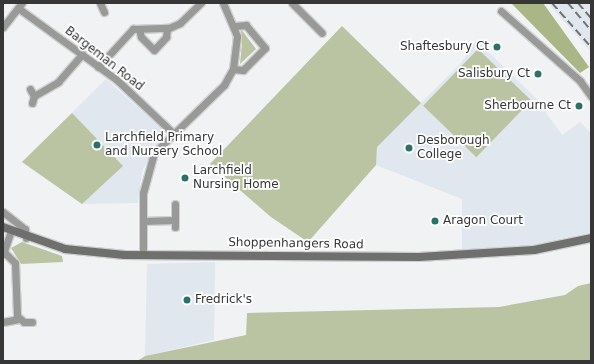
<!DOCTYPE html>
<style>
body{margin:0}
#map{position:relative;width:594px;height:364px;overflow:hidden;background:#f1f2f3;font-family:"DejaVu Sans",sans-serif}
div>[style]{position:absolute}
.built>*{inset:0;background:#e1e7ee}
.green>*{inset:0;background:#bbc4a2;transform-origin:0 0}
.forest>*{inset:0;background:#aab686}
.roads{filter:drop-shadow(1px 0 #cfd0d1) drop-shadow(-1px 0 #cfd0d1) drop-shadow(0 1px #cfd0d1) drop-shadow(0 -1px #cfd0d1)}
.street>*{height:7px;margin:-3.5px;padding:0 3.5px;transform-origin:3.5px;border-radius:3.5px;background:#999998}
.secondary>*{height:8px;margin:-4px;padding:0 4px;transform-origin:4px;border-radius:4px;background:#6f6f6e}
.rail>*{height:1.5px;margin-top:-0.75px;transform-origin:0;background:repeating-linear-gradient(90deg,#717273 0 8px,transparent 0 12px)}
.dots>*{width:11px;height:11px;translate:-50% -50%;box-sizing:border-box;border:2px solid #fff;border-radius:50%}
span{translate:-50% -50%;white-space:nowrap;text-align:center;line-height:1.15;-webkit-text-stroke:3.5px #fff;paint-order:stroke}
.poi-label{font-size:12px;color:#363637}
.right{translate:-100% -50%;text-align:right}
.left{translate:0 -50%;text-align:left}
.street-label{font-size:12px;color:#363637}
.frame{position:absolute;inset:0;border:4px solid #363637;pointer-events:none}
</style>
<div id="map">
<div class="built">
<i style="clip-path:polygon(548px 3px,591px 3px,591px 52px)"></i>
<i style="clip-path:polygon(476px 40px,548px 110px,546px 113px,562px 135px,580px 122px,591px 133px,591px 232px,528px 246px,462px 252px,462px 199px,376px 165px,308px 242px,271px 217px,210px 164px,327px 42px,404px 120px,461px 63px)"></i>
<i style="clip-path:polygon(106px 79px,160px 127px,162px 136px,142px 171px,138px 203px,82px 204px,22px 162px)"></i>
<i style="clip-path:polygon(215px 262px,214px 340px,145px 356px,147px 264px)"></i>
</div>
<div class="green">
<i style="clip-path:polygon(342px 26px,421px 103px,377px 147px,376px 165px,308px 242px,271px 217px,210px 164px)"></i>
<i style="clip-path:polygon(241px 29px,256px 49px,240px 64px,242px 43px)"></i>
<i style="left:478px;top:49px;width:74px;height:79px;rotate:44deg"></i>
<i style="clip-path:polygon(72px 113px,123px 166px,82px 204px,22px 162px)"></i>
<i style="clip-path:polygon(22px 242px,62px 256px,63px 262px,21px 264px,11px 248px)"></i>
<i style="clip-path:polygon(591px 283px,591px 361px,137px 361px,145px 356px,246px 335px,247px 313px,499px 307px,565px 295px,578px 286px)"></i>
</div>
<div class="forest">
<i style="clip-path:polygon(511px 3px,543px 3px,589px 67px,580px 73px)"></i>
</div>
<div class="roads">
<div class="street">
<i style="left:100px;top:3px;width:10px;rotate:66deg"></i>
<i style="left:292px;top:3px;width:42px;rotate:45deg"></i>
<i style="left:18px;top:8px;width:122px;rotate:36deg"></i>
<i style="left:117px;top:80px;width:76px;rotate:43.4deg"></i>
<i style="left:501px;top:11px;width:106px;rotate:41.5deg"></i>
<i style="left:580px;top:81px;width:19px;rotate:54deg"></i>
<i style="left:3px;top:27px;width:31px;rotate:-52deg"></i>
<i style="left:139px;top:29px;width:8px;rotate:76deg"></i>
<i style="left:141px;top:37px;width:18px;rotate:45deg"></i>
<i style="left:154px;top:50px;width:18px;rotate:-47deg"></i>
<i style="left:166px;top:37px;width:9px;rotate:-84deg"></i>
<i style="left:98px;top:67px;width:52px;rotate:-47.4deg"></i>
<i style="left:133px;top:29px;width:36px;rotate:-2deg"></i>
<i style="left:169px;top:28px;width:12px;rotate:-24deg"></i>
<i style="left:180px;top:23px;width:29px;rotate:-44deg"></i>
<i style="left:233px;top:69px;width:10px;rotate:6deg"></i>
<i style="left:243px;top:70px;width:31px;rotate:-45deg"></i>
<i style="left:265px;top:48px;width:30px;rotate:-130deg"></i>
<i style="left:246px;top:25px;width:11px;rotate:175deg"></i>
<i style="left:30px;top:89px;width:8px;rotate:60deg"></i>
<i style="left:32px;top:103px;width:7px;rotate:-74deg"></i>
<i style="left:34px;top:96px;width:28px;rotate:-30deg"></i>
<i style="left:58px;top:82px;width:37px;rotate:-49deg"></i>
<i style="left:175px;top:204px;width:23px;rotate:90deg"></i>
<i style="left:3px;top:212px;width:28px;rotate:38deg"></i>
<i style="left:25px;top:229px;width:9px;rotate:84deg"></i>
<i style="left:143px;top:221px;width:31px;rotate:-2deg"></i>
<i style="left:5px;top:253px;width:14px;rotate:45deg"></i>
<i style="left:15px;top:263px;width:53px;rotate:87.8deg"></i>
<i style="left:17px;top:316px;width:9px;rotate:41deg"></i>
<i style="left:24px;top:322px;width:8px"></i>
<i style="left:3px;top:254px;width:24px;rotate:-71deg"></i>
<i style="left:143px;top:254px;width:61px;rotate:-90deg"></i>
<i style="left:143px;top:193px;width:41px;rotate:-74.6deg"></i>
<i style="left:154px;top:153px;width:98px;rotate:-44.2deg"></i>
<i style="left:224px;top:85px;width:18px;rotate:-61deg"></i>
<i style="left:233px;top:69px;width:33px;rotate:-83deg"></i>
<i style="left:237px;top:36px;width:36px;rotate:-113deg"></i>
<i style="left:3px;top:322px;width:16px;rotate:-11deg"></i>
</div>
<div class="secondary">
<i style="left:3px;top:227px;width:66px;rotate:19.5deg"></i>
<i style="left:65px;top:249px;width:60px;rotate:5.7deg"></i>
<i style="left:125px;top:255px;width:294px;rotate:0.4deg"></i>
<i style="left:419px;top:257px;width:115px;rotate:-3.5deg"></i>
<i style="left:534px;top:250px;width:58px;rotate:-11.9deg"></i>
</div>
</div>
<div class="rail">
<i style="left:552px;top:3px;width:59px;rotate:48.4deg"></i>
<i style="left:568px;top:3px;width:35px;rotate:50deg"></i>
<i style="left:578px;top:3px;width:20px;rotate:49deg"></i>
</div>
<div class="dots">
<i style="left:497px;top:47px;background:#29716a"></i>
<i style="left:538px;top:74px;background:#29716a"></i>
<i style="left:579px;top:106px;background:#29716a"></i>
<i style="left:97px;top:145px;background:#29716a"></i>
<i style="left:409px;top:148px;background:#29716a"></i>
<i style="left:185px;top:178px;background:#29716a"></i>
<i style="left:435px;top:221px;background:#29716a"></i>
<i style="left:187px;top:300px;background:#29716a"></i>
</div>
<div class="poi-label">
<span class="right" style="left:489px;top:47px">Shaftesbury Ct</span>
<span class="right" style="left:530px;top:74px">Salisbury Ct</span>
<span class="right" style="left:571px;top:106px">Sherbourne Ct</span>
<span class="left" style="left:105px;top:145px">Larchfield Primary<br>and Nursery School</span>
<span class="left" style="left:417px;top:148px">Desborough<br>College</span>
<span class="left" style="left:193px;top:178px">Larchfield<br>Nursing Home</span>
<span class="left" style="left:443px;top:221px">Aragon Court</span>
<span class="left" style="left:195px;top:300px">Fredrick's</span>
</div>
<div class="street-label">
<span style="left:104px;top:59px;rotate:38deg">Bargeman Road</span>
<span style="left:296px;top:244px;rotate:1deg">Shoppenhangers Road</span>
</div>
<div class="frame"></div>
</div>
